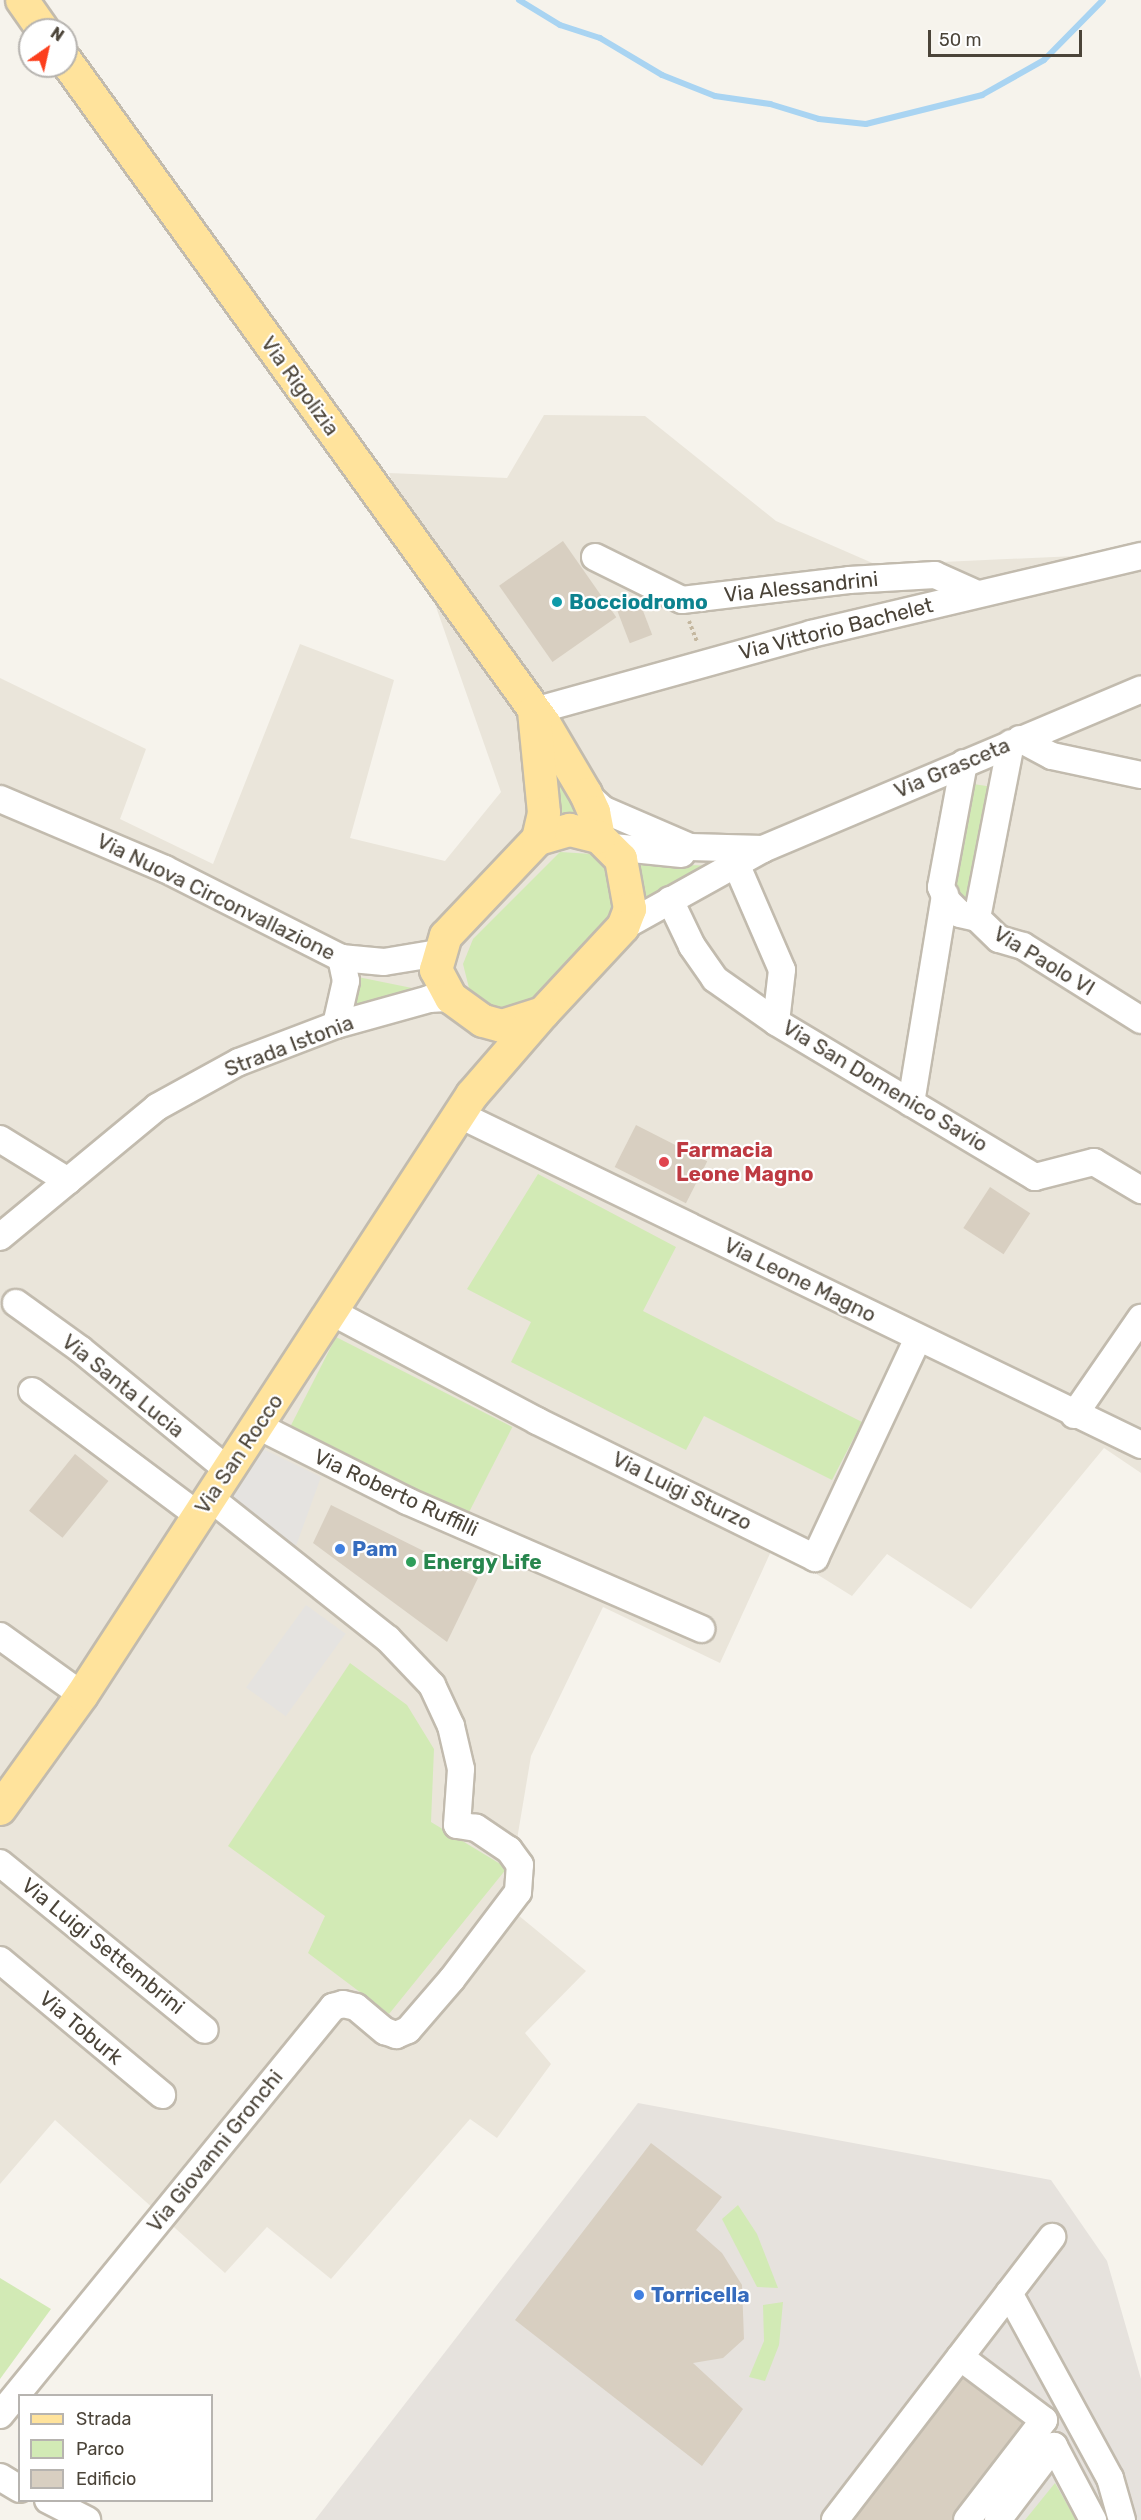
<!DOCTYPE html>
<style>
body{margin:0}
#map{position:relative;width:1141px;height:2520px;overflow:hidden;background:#f6f3ec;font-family:Rubik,sans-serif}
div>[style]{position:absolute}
.residential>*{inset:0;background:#eae5da}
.industrial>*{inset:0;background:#e6e2dd}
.green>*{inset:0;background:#d2eab5;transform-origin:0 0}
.parking>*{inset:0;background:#e5e3e0;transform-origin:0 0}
.stream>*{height:6px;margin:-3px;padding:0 3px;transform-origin:3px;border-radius:3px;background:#a9d4f2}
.building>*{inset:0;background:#d8cfc1;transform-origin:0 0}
.path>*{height:4px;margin-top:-2px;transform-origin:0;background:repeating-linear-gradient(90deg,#c4b79f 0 3px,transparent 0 6px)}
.roads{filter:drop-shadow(2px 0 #c2bbae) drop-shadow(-2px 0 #c2bbae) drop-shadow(0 2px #c2bbae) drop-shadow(0 -2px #c2bbae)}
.minor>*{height:26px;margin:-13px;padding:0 13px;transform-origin:13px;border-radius:13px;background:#fff}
.major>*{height:32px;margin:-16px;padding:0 16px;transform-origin:16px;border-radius:16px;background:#ffe39c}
.dots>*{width:16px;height:16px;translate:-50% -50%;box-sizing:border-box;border:3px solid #fff;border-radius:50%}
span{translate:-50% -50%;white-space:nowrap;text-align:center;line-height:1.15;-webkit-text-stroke:4.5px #fff;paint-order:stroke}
.street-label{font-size:21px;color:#4b4439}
.culture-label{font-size:21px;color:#0d838f;font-weight:700}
.left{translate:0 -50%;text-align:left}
.health-label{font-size:21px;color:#be3a42;font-weight:700}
.shop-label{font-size:21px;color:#366cbe;font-weight:700}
.leisure-label{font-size:21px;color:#27864d;font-weight:700}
.legend{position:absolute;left:18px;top:2394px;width:195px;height:108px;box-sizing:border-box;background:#fff;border:2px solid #b7b4b0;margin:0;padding:8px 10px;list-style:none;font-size:18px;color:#4b4439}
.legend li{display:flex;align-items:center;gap:12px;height:30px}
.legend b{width:30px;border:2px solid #b7b4b0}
.north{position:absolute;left:18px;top:18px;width:60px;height:60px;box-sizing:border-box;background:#fff;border:2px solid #b7b4b0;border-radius:50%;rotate:34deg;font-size:16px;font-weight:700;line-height:24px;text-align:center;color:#4b4439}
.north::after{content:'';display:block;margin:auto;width:21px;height:27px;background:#fc3f1d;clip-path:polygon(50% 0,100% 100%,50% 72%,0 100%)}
.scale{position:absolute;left:928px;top:30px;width:154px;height:27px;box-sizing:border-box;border:3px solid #4b4439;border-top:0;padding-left:8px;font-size:18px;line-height:21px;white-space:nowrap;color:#4b4439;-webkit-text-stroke:4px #fff;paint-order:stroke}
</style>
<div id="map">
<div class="residential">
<i style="clip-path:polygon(544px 415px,645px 416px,776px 521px,877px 565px,1141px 553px,1141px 1473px,1104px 1448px,971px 1609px,887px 1554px,852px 1596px,773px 1547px,720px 1663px,603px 1607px,531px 1756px,506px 1905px,586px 1971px,525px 2033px,551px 2064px,497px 2138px,470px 2119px,331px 2279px,267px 2227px,225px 2273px,55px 2120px,0 2184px,0 678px,146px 749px,120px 819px,213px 864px,300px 644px,394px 680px,350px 838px,445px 861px,501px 792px,389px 473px,507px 478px)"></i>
</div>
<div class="industrial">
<i style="clip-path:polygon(638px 2103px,1051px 2180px,1107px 2261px,1141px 2379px,1141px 2520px,315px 2520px)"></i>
</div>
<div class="green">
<i style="clip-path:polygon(547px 757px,583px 825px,550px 827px)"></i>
<i style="left:967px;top:783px;width:31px;height:114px;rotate:9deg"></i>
<i style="clip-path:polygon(560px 852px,592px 854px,606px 863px,618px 891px,610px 915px,532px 1002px,509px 1010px,485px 1005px,469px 988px,463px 964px,473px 939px)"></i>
<i style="clip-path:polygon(635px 863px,716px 866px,643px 908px)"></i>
<i style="clip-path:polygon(353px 976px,412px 988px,350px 1013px)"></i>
<i style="clip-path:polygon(538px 1174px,676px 1247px,643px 1311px,862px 1422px,832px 1480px,704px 1416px,686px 1450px,511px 1362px,531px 1322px,467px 1289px)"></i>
<i style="left:336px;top:1337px;width:198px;height:105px;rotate:27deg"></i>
<i style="clip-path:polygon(350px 1663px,407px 1705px,434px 1749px,431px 1822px,507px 1868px,389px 2014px,308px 1953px,325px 1916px,228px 1846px)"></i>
<i style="clip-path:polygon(738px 2205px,757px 2234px,778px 2288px,757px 2287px,722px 2219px)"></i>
<i style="clip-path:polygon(0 2278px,51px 2309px,0 2379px)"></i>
<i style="clip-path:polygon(783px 2302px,779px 2345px,765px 2381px,749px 2377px,764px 2341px,763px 2305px)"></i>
<i style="clip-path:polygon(1055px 2483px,1076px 2520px,1025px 2520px)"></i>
</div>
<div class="parking">
<i style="clip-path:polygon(263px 1449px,321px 1477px,296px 1546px,226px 1502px)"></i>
<i style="left:306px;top:1605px;width:49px;height:102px;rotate:36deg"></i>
</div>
<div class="stream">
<i style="left:519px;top:0;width:48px;rotate:31.4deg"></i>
<i style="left:560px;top:25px;width:42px;rotate:18deg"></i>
<i style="left:600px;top:38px;width:72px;rotate:30.8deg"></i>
<i style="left:662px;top:75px;width:57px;rotate:21.6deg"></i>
<i style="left:715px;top:96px;width:56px;rotate:8.3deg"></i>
<i style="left:770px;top:104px;width:51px;rotate:17deg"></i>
<i style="left:819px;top:119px;width:47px;rotate:6.1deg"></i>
<i style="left:866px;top:124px;width:120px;rotate:-14deg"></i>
<i style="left:982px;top:95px;width:71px;rotate:-29.4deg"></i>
<i style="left:1044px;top:60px;width:84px;rotate:-45.5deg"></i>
</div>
<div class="building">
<i style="left:563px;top:541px;width:93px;height:78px;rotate:55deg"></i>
<i style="left:640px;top:603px;width:34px;height:24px;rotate:69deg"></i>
<i style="left:636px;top:1125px;width:80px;height:47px;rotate:27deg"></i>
<i style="left:990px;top:1187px;width:48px;height:49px;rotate:33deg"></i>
<i style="left:75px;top:1454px;width:43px;height:73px;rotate:39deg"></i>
<i style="clip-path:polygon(331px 1505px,478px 1578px,447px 1642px,313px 1543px)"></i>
<i style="clip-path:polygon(651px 2143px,722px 2197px,696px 2230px,722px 2253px,742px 2285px,744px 2339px,723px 2358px,693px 2363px,743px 2409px,702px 2466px,515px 2320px)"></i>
<i style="clip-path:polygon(963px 2378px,1023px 2423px,952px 2520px,854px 2520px)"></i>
</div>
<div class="path">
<i style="left:689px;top:621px;width:22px;rotate:69deg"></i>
</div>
<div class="roads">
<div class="minor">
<i style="left:595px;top:557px;width:97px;rotate:26.3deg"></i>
<i style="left:682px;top:600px;width:168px;rotate:-6.8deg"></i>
<i style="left:849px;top:580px;width:86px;rotate:-3.3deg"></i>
<i style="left:935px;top:575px;width:46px;rotate:24.3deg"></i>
<i style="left:534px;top:711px;width:288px;rotate:-15.5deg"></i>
<i style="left:811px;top:634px;width:339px;rotate:-13.3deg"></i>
<i style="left:1020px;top:739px;width:36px;rotate:28deg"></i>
<i style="left:1052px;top:756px;width:91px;rotate:12.1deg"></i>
<i style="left:964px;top:763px;width:126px;rotate:100.5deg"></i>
<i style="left:941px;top:887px;width:15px;rotate:67deg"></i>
<i style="left:947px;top:901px;width:18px;rotate:45deg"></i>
<i style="left:960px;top:914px;width:17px;rotate:13deg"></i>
<i style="left:977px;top:918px;width:30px;rotate:44deg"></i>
<i style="left:999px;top:939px;width:25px;rotate:16deg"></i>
<i style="left:1023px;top:946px;width:139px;rotate:32.1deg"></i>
<i style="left:586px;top:794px;width:24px;rotate:42deg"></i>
<i style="left:604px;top:810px;width:94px;rotate:23.3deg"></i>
<i style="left:690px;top:847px;width:73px;rotate:1.6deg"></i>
<i style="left:0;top:799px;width:179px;rotate:23deg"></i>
<i style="left:165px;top:869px;width:197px;rotate:26.8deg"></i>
<i style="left:341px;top:958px;width:43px;rotate:5.3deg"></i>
<i style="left:384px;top:962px;width:56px;rotate:-9.3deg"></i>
<i style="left:613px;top:847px;width:69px;rotate:5.8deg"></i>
<i style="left:737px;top:866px;width:113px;rotate:66.6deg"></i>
<i style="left:782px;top:970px;width:52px;rotate:96.6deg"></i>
<i style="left:776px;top:1022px;width:302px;rotate:30.9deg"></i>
<i style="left:1035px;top:1177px;width:61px;rotate:-14.3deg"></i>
<i style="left:1094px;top:1162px;width:55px;rotate:30.8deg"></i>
<i style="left:670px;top:900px;width:51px;rotate:64.4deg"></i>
<i style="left:692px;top:946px;width:40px;rotate:55.1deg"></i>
<i style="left:715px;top:979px;width:75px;rotate:35.2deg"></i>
<i style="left:977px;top:918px;width:178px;rotate:-79deg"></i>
<i style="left:623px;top:927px;width:160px;rotate:-29.1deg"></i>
<i style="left:763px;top:849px;width:410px;rotate:-22.9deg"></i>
<i style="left:336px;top:1025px;width:45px;rotate:-77.2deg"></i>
<i style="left:346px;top:981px;width:24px;rotate:-102deg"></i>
<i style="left:911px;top:1103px;width:211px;rotate:-80.7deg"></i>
<i style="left:460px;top:1115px;width:757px;rotate:25.85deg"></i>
<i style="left:0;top:1139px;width:80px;rotate:31.7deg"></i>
<i style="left:0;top:1237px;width:204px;rotate:-39.6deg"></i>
<i style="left:157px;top:1107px;width:94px;rotate:-28.8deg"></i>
<i style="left:239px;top:1062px;width:104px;rotate:-20.9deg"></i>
<i style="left:336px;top:1025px;width:97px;rotate:-15.6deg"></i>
<i style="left:429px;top:999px;width:22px;rotate:-3deg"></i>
<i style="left:16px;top:1303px;width:79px;rotate:35.7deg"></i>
<i style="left:80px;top:1349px;width:193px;rotate:39.3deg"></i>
<i style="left:334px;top:1313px;width:230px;rotate:28deg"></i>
<i style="left:537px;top:1421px;width:310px;rotate:26.2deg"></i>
<i style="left:815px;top:1558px;width:243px;rotate:-64.9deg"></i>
<i style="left:32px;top:1391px;width:207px;rotate:36.8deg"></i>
<i style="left:1074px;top:1415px;width:118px;rotate:-55.4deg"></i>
<i style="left:258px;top:1426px;width:167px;rotate:26.7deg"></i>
<i style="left:407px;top:1501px;width:321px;rotate:23.5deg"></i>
<i style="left:0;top:1636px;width:101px;rotate:35.7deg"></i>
<i style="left:0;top:1863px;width:264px;rotate:39.2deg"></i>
<i style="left:0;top:1960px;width:211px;rotate:39.8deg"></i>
<i style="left:1009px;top:2293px;width:211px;rotate:61.4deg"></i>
<i style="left:1110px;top:2478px;width:44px;rotate:74.1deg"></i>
<i style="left:960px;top:2357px;width:105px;rotate:36.9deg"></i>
<i style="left:1044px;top:2420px;width:126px;rotate:127.6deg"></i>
<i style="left:0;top:2415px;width:527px;rotate:-50.78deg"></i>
<i style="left:333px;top:2007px;width:10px;rotate:-17deg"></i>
<i style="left:343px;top:2004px;width:13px;rotate:13deg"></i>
<i style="left:356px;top:2007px;width:38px;rotate:40deg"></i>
<i style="left:385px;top:2031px;width:12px;rotate:20deg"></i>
<i style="left:396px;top:2035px;width:13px;rotate:-23deg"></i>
<i style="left:408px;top:2030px;width:67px;rotate:-49.2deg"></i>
<i style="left:452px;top:1979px;width:109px;rotate:-52.8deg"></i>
<i style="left:518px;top:1892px;width:27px;rotate:-86deg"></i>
<i style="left:520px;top:1865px;width:19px;rotate:-126deg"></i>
<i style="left:509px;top:1850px;width:40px;rotate:-146deg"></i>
<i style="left:476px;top:1828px;width:19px;rotate:-171deg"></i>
<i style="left:457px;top:1825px;width:56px;rotate:-85.9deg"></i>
<i style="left:461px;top:1769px;width:44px;rotate:-103.1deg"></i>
<i style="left:451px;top:1726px;width:45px;rotate:-114.9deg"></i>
<i style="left:432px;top:1685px;width:64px;rotate:-133.7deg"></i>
<i style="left:388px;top:1639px;width:227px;rotate:-141.6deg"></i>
<i style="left:0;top:2477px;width:23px;rotate:31deg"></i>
<i style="left:48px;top:2500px;width:44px;rotate:27.1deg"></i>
<i style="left:835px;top:2520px;width:357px;rotate:-52.5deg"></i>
<i style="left:998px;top:2520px;width:93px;rotate:-52.9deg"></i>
<i style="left:1054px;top:2446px;width:84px;rotate:62.2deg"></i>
</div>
<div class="major">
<i style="left:22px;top:0;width:37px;rotate:55deg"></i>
<i style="left:66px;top:61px;width:817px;rotate:54.17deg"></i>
<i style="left:544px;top:723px;width:82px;rotate:59.4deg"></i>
<i style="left:586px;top:794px;width:20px;rotate:66deg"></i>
<i style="left:594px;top:812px;width:25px;rotate:79deg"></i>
<i style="left:599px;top:837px;width:31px;rotate:45deg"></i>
<i style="left:621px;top:859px;width:51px;rotate:79.8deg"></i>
<i style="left:630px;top:909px;width:19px;rotate:111deg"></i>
<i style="left:623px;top:927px;width:117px;rotate:132.9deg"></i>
<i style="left:543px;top:1013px;width:43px;rotate:162.4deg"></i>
<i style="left:502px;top:1026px;width:20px;rotate:-165deg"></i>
<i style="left:483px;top:1021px;width:39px;rotate:-144deg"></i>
<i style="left:451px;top:998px;width:32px;rotate:-118deg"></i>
<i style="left:436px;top:970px;width:35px;rotate:-74deg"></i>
<i style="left:446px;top:936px;width:134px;rotate:-46.5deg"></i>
<i style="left:538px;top:839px;width:33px;rotate:-16deg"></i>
<i style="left:570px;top:830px;width:30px;rotate:14deg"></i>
<i style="left:534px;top:711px;width:102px;rotate:84.4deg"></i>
<i style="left:544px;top:813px;width:27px;rotate:103deg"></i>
<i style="left:0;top:1809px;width:140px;rotate:-54.3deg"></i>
<i style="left:82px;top:1695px;width:716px;rotate:-56.98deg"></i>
<i style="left:472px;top:1095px;width:108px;rotate:-49.1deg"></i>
</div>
</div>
<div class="dots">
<i style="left:557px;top:602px;background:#0f9aa8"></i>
<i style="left:664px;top:1162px;background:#e0444e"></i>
<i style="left:340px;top:1549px;background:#3f7fe0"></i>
<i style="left:411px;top:1562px;background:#2e9e5b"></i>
<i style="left:639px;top:2295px;background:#3f7fe0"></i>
</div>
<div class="street-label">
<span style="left:300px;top:386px;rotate:54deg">Via Rigolizia</span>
<span style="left:801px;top:587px;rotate:-6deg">Via Alessandrini</span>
<span style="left:836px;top:629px;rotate:-14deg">Via Vittorio Bachelet</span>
<span style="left:952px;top:768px;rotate:-23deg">Via Grasceta</span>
<span style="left:216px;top:897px;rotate:26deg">Via Nuova Circonvallazione</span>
<span style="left:1044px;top:961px;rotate:31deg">Via Paolo VI</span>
<span style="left:289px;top:1046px;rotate:-21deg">Strada Istonia</span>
<span style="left:885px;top:1086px;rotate:31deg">Via San Domenico Savio</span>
<span style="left:800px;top:1280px;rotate:26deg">Via Leone Magno</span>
<span style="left:123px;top:1386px;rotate:39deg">Via Santa Lucia</span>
<span style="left:239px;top:1454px;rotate:-56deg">Via San Rocco</span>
<span style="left:682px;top:1491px;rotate:26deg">Via Luigi Sturzo</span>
<span style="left:396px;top:1493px;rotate:25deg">Via Roberto Ruffilli</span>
<span style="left:103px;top:1946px;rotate:39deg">Via Luigi Settembrini</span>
<span style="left:81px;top:2028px;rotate:40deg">Via Toburk</span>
<span style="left:215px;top:2151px;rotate:-51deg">Via Giovanni Gronchi</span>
</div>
<div class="culture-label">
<span class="left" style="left:569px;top:602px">Bocciodromo</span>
</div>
<div class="health-label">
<span class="left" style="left:676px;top:1162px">Farmacia<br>Leone Magno</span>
</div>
<div class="shop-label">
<span class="left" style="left:352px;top:1549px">Pam</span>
<span class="left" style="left:651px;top:2295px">Torricella</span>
</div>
<div class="leisure-label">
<span class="left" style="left:423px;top:1562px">Energy Life</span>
</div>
<ul class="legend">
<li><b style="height:8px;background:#ffe39c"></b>Strada</li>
<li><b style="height:16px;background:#d2eab5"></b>Parco</li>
<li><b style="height:16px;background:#d8cfc1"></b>Edificio</li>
</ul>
<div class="north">N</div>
<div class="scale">50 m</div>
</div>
